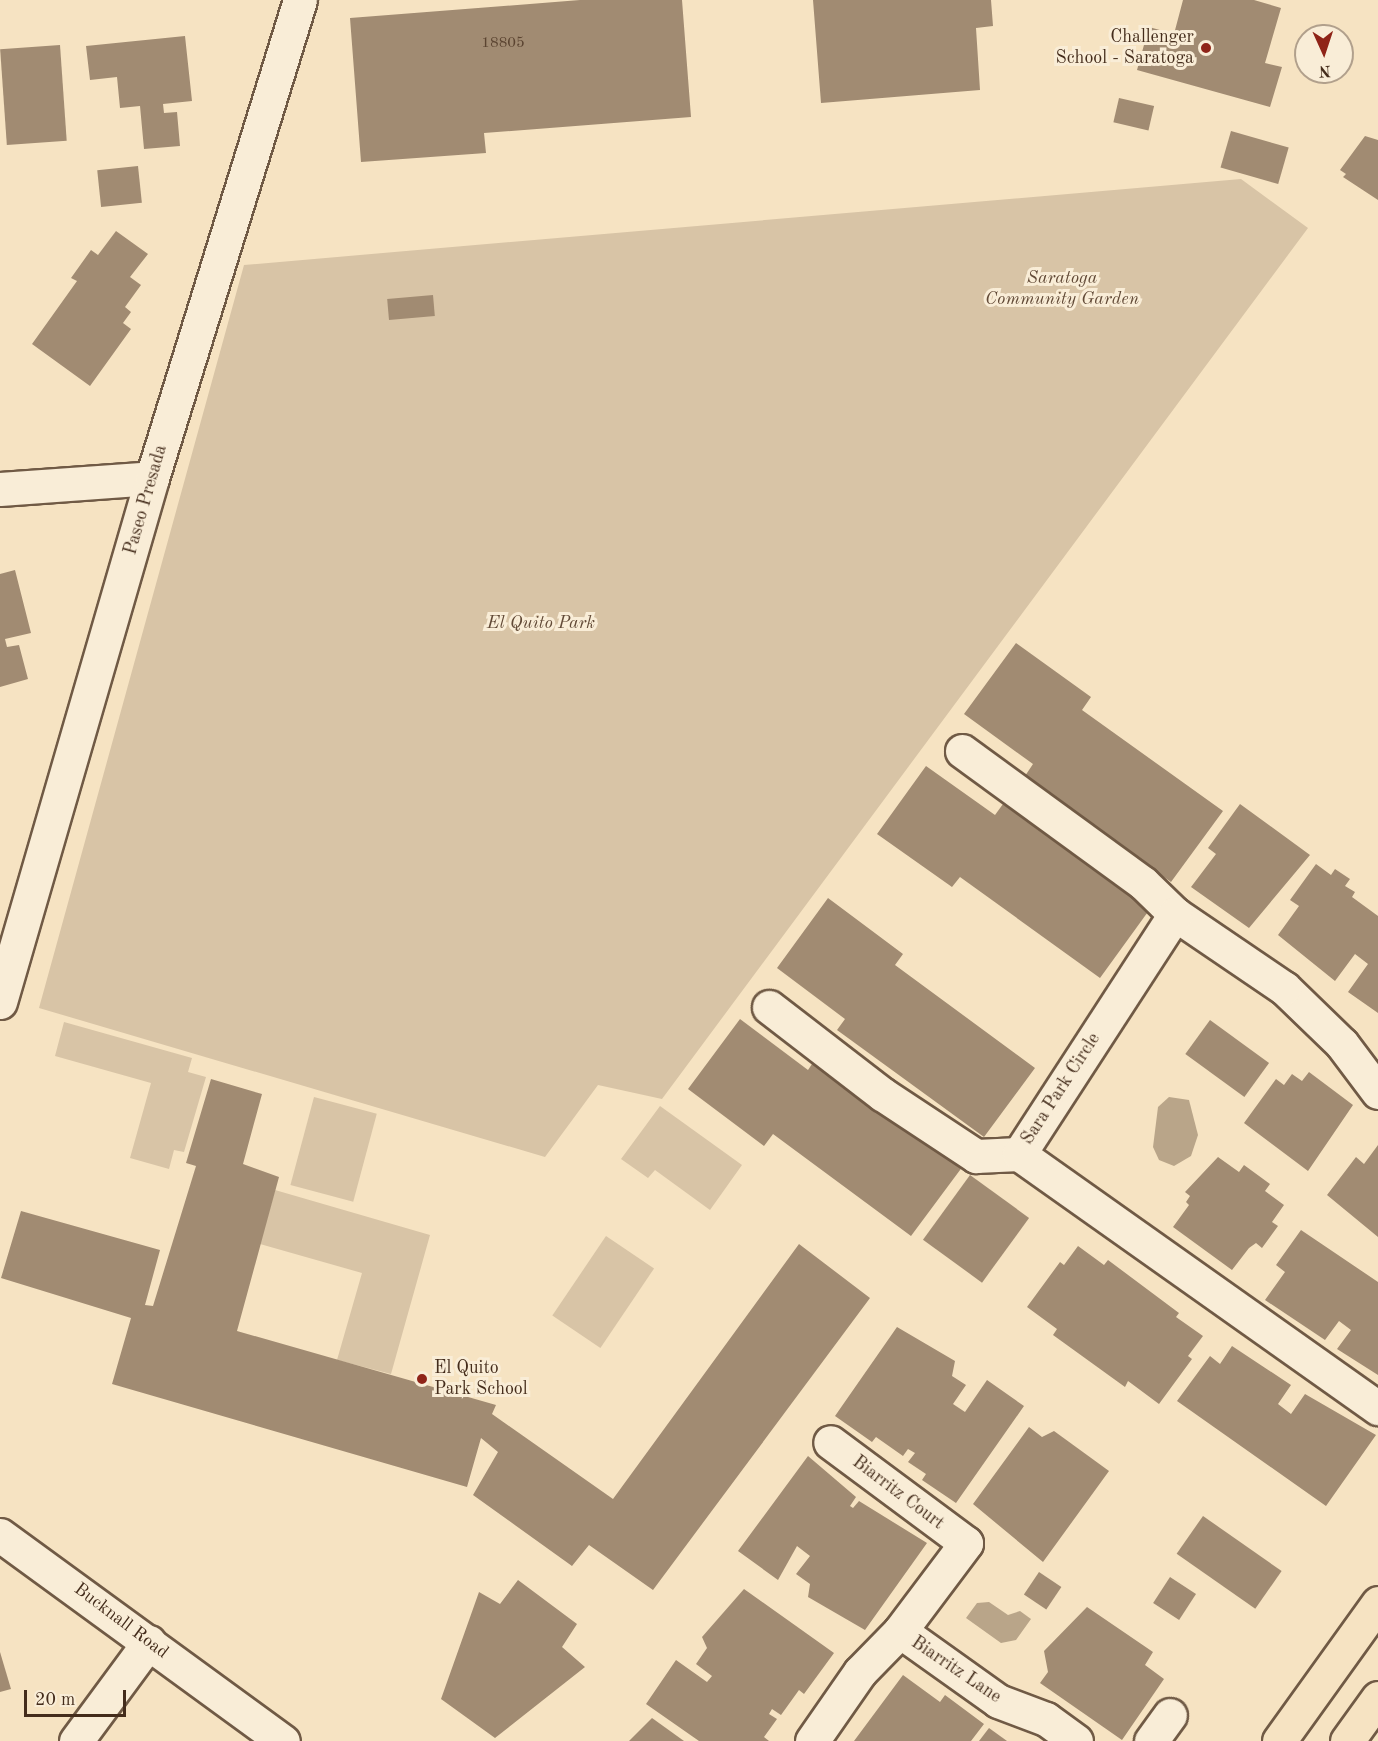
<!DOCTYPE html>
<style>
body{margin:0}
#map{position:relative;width:1378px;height:1741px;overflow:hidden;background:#f6e3c2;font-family:"Old Standard TT",serif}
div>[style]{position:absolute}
.green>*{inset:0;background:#d8c4a6;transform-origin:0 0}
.water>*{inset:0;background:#b9a589}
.building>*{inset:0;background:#a18b72;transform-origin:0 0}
.roads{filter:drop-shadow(2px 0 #705a45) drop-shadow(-2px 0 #705a45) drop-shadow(0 2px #705a45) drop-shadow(0 -2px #705a45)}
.minor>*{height:33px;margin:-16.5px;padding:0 16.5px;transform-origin:16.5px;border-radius:16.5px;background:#f9edd7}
.highway>*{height:33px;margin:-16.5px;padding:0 16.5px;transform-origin:16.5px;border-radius:16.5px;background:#f6e3c2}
.dots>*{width:16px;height:16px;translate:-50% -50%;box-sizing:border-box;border:3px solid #f9edd7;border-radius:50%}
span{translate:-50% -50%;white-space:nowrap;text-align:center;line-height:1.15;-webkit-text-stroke:6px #f9edd7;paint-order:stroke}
.number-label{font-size:15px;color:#5b4431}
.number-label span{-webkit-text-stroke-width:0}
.poi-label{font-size:18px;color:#442c1b}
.right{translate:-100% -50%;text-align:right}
.left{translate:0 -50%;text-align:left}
.park-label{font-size:18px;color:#624a37;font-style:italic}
.street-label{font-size:18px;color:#442c1b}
.north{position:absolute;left:1294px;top:24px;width:60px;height:60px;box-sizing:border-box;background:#f9edd7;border:2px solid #b1a08c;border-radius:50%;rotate:177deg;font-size:16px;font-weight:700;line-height:24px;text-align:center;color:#442c1b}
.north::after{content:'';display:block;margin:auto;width:21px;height:27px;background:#8f2418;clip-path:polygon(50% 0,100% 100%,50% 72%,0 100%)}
.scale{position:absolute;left:24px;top:1690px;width:102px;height:27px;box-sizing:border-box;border:3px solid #442c1b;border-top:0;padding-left:8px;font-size:18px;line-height:21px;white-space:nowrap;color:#442c1b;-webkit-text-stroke:4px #f9edd7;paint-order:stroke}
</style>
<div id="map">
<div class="green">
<i style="clip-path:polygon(1241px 179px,1308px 228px,662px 1099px,598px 1085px,545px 1157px,39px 1008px,244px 265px)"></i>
<i style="clip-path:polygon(64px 1022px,192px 1058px,188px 1072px,206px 1077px,184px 1152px,174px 1150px,169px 1169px,130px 1158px,151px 1083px,55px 1056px)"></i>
<i style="left:314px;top:1097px;width:65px;height:91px;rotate:15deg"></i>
<i style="clip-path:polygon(660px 1106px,742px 1165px,710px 1210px,655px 1170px,648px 1178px,621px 1159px)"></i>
<i style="clip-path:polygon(275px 1190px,430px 1235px,391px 1374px,337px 1360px,362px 1273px,260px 1244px)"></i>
<i style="left:606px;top:1236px;width:58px;height:96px;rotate:34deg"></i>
</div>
<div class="water">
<i style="clip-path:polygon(1169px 1097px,1189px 1100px,1198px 1135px,1191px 1156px,1174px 1166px,1159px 1160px,1153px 1147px,1158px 1107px)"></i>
<i style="clip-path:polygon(989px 1602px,1008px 1615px,1020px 1611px,1031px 1619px,1016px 1640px,1001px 1643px,966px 1618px,977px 1603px)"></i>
</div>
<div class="building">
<i style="clip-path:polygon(580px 0,682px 0,691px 117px,484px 133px,486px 153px,361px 162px,350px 18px)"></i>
<i style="clip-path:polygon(813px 0,991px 0,993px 26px,976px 28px,980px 90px,821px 103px)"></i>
<i style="clip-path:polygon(1183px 0,1254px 0,1281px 8px,1265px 63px,1282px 67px,1270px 107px,1137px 70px,1149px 27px,1174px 34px)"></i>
<i style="clip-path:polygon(185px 36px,192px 101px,163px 104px,164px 113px,177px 112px,180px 146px,144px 149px,140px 106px,120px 108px,117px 77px,90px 80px,86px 46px)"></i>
<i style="left:60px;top:45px;width:96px;height:60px;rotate:86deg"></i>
<i style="left:1119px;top:98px;width:36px;height:25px;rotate:13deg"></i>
<i style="left:1231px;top:131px;width:60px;height:38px;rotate:16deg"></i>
<i style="clip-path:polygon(1365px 136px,1378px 140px,1378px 200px,1343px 177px,1346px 174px,1340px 170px)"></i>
<i style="left:138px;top:166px;width:37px;height:41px;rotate:84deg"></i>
<i style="clip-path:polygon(116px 231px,148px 254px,130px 277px,141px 285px,125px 307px,131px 312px,123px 323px,131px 329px,90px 386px,32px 344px,77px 281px,71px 278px,91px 250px,98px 255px)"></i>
<i style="left:433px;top:295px;width:21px;height:46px;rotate:85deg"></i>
<i style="clip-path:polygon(15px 570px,31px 633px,5px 639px,7px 647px,19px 645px,28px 679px,0 687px,0 574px)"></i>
<i style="clip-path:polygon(1016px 643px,1091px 697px,1082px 710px,1223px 811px,1171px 882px,1025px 776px,1033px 764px,964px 714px)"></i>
<i style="clip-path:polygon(926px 766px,995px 815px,1003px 804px,1150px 909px,1100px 978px,960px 877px,952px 887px,877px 834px)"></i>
<i style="clip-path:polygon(1240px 804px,1310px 855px,1249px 928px,1191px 887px,1216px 854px,1208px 848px)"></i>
<i style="clip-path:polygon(1316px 864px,1331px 875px,1335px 869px,1350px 879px,1345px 886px,1355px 892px,1352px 897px,1378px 916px,1378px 1013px,1348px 992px,1368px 964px,1355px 954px,1335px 981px,1278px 935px,1299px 906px,1290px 900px)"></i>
<i style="clip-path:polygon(828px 898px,903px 954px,895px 965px,1035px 1068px,984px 1137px,837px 1030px,845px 1019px,777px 968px)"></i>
<i style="clip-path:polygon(740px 1019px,808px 1070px,816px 1058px,963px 1166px,911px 1236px,773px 1134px,764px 1146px,688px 1089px)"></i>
<i style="left:1210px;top:1020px;width:73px;height:42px;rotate:36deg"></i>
<i style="clip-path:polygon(1309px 1072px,1353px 1105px,1308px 1171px,1244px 1123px,1276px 1079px,1284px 1085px,1292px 1074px,1302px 1081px)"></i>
<i style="clip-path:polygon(211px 1079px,262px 1094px,243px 1164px,279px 1177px,237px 1331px,496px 1405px,492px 1414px,613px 1499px,799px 1244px,870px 1298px,653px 1590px,589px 1545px,572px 1566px,473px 1495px,498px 1452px,481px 1438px,467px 1487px,112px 1384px,131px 1318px,1px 1278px,21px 1211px,160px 1250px,145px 1305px,153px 1306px,196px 1166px,186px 1163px)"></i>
<i style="clip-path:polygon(1378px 1145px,1378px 1237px,1327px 1195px,1356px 1157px,1364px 1164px)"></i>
<i style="clip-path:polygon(1218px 1157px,1239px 1172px,1244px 1165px,1270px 1184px,1265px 1191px,1284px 1205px,1272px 1222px,1278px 1226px,1262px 1248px,1256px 1243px,1249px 1248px,1232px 1270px,1173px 1227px,1189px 1205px,1186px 1202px,1190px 1196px,1185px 1192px)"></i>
<i style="left:970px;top:1175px;width:73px;height:80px;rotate:36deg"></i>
<i style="clip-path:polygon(1301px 1230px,1378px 1282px,1378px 1375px,1337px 1349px,1351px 1330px,1339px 1321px,1325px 1340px,1265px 1300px,1285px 1272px,1276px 1265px)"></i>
<i style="clip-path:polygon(1078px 1246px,1104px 1265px,1108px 1260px,1179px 1313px,1176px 1317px,1203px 1336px,1188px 1356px,1192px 1359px,1159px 1404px,1128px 1381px,1125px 1387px,1053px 1335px,1057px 1329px,1027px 1307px,1060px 1262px,1064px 1265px)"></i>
<i style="clip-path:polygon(897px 1327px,955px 1361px,952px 1376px,966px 1385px,953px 1404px,965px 1412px,987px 1380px,1024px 1406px,956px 1503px,922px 1480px,926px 1474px,908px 1462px,915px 1453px,908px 1449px,903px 1456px,876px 1437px,872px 1442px,835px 1416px)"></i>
<i style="clip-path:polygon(1232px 1346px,1291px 1385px,1278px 1404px,1291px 1414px,1305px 1394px,1376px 1435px,1326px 1506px,1177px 1401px,1210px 1356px,1220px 1364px)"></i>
<i style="clip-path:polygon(1029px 1427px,1042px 1437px,1054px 1431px,1109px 1471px,1043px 1562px,973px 1504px)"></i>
<i style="clip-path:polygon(808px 1456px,856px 1497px,850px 1506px,853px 1508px,859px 1501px,927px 1543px,865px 1630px,808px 1597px,810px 1584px,796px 1574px,810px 1556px,797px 1546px,778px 1580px,738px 1551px)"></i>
<i style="left:1203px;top:1516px;width:96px;height:46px;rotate:35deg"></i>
<i style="left:1039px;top:1572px;width:27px;height:27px;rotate:34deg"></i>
<i style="left:1170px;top:1577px;width:31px;height:31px;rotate:33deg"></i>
<i style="clip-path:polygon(518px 1580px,577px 1624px,562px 1647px,585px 1667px,495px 1738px,441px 1699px,479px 1592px,500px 1604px)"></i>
<i style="clip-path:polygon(744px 1589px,834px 1653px,804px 1694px,799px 1690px,781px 1715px,772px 1709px,769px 1714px,777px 1719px,764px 1737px,769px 1741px,699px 1741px,646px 1704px,676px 1660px,707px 1682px,712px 1676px,696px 1664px,707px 1648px,702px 1637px)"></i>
<i style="clip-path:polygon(1087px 1607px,1153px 1652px,1145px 1665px,1164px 1679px,1122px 1740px,1040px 1683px,1048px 1672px,1044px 1651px)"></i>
<i style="clip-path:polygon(0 1652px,11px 1689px,0 1692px)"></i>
<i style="clip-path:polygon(903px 1675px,940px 1702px,945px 1695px,984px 1724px,971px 1741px,854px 1741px)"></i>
<i style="clip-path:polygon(652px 1718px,684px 1741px,629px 1741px)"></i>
<i style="clip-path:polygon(989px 1728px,1007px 1741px,979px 1741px)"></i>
</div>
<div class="roads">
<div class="minor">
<i style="left:0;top:489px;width:152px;rotate:-4.1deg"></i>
<i style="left:962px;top:751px;width:224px;rotate:36.1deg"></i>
<i style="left:1143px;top:883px;width:45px;rotate:44.1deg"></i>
<i style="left:0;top:1002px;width:546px;rotate:-73.82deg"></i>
<i style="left:152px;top:478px;width:500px;rotate:-72.8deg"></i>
<i style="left:769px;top:1007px;width:143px;rotate:37.6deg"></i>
<i style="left:882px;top:1094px;width:113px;rotate:33.4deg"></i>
<i style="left:976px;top:1156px;width:43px;rotate:-2.7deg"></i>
<i style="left:1378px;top:1092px;width:60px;rotate:-126.9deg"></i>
<i style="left:1342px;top:1044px;width:81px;rotate:-136deg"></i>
<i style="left:1284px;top:988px;width:132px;rotate:-145.8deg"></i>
<i style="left:1175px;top:914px;width:286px;rotate:123deg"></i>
<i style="left:1019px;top:1154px;width:440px;rotate:35.3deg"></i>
<i style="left:0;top:1535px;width:350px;rotate:36.1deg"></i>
<i style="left:900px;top:1631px;width:120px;rotate:35.5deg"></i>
<i style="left:998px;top:1701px;width:51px;rotate:20.6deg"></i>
<i style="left:1046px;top:1719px;width:37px;rotate:36deg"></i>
<i style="left:76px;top:1741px;width:123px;rotate:-53.6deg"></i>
<i style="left:812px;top:1741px;width:84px;rotate:-55.2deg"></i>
<i style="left:860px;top:1672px;width:57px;rotate:-45.7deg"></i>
<i style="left:900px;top:1631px;width:110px;rotate:-53.1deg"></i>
<i style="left:966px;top:1543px;width:169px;rotate:-143.4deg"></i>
<i style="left:1151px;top:1741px;width:32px;rotate:-54deg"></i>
</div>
<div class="highway">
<i style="left:1279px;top:1741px;width:170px;rotate:-54.3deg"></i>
<i style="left:1347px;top:1741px;width:53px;rotate:-54.2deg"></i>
</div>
</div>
<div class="dots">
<i style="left:1206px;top:48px;background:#8f2418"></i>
<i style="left:422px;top:1379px;background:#8f2418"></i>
</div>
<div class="number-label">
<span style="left:503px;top:44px">18805</span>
</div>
<div class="poi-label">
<span class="right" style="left:1194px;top:48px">Challenger<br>School - Saratoga</span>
<span class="left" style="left:434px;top:1379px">El Quito<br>Park School</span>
</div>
<div class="park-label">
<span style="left:1062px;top:289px">Saratoga<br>Community Garden</span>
<span style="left:541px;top:623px">El Quito Park</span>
</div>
<div class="street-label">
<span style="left:146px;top:500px;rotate:-74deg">Paseo Presada</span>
<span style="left:1061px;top:1089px;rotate:-57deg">Sara Park Circle</span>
<span style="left:898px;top:1493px;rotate:37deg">Biarritz Court</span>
<span style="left:121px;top:1621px;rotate:37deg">Bucknall Road</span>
<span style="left:956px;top:1670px;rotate:34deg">Biarritz Lane</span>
</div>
<div class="north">N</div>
<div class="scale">20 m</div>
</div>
